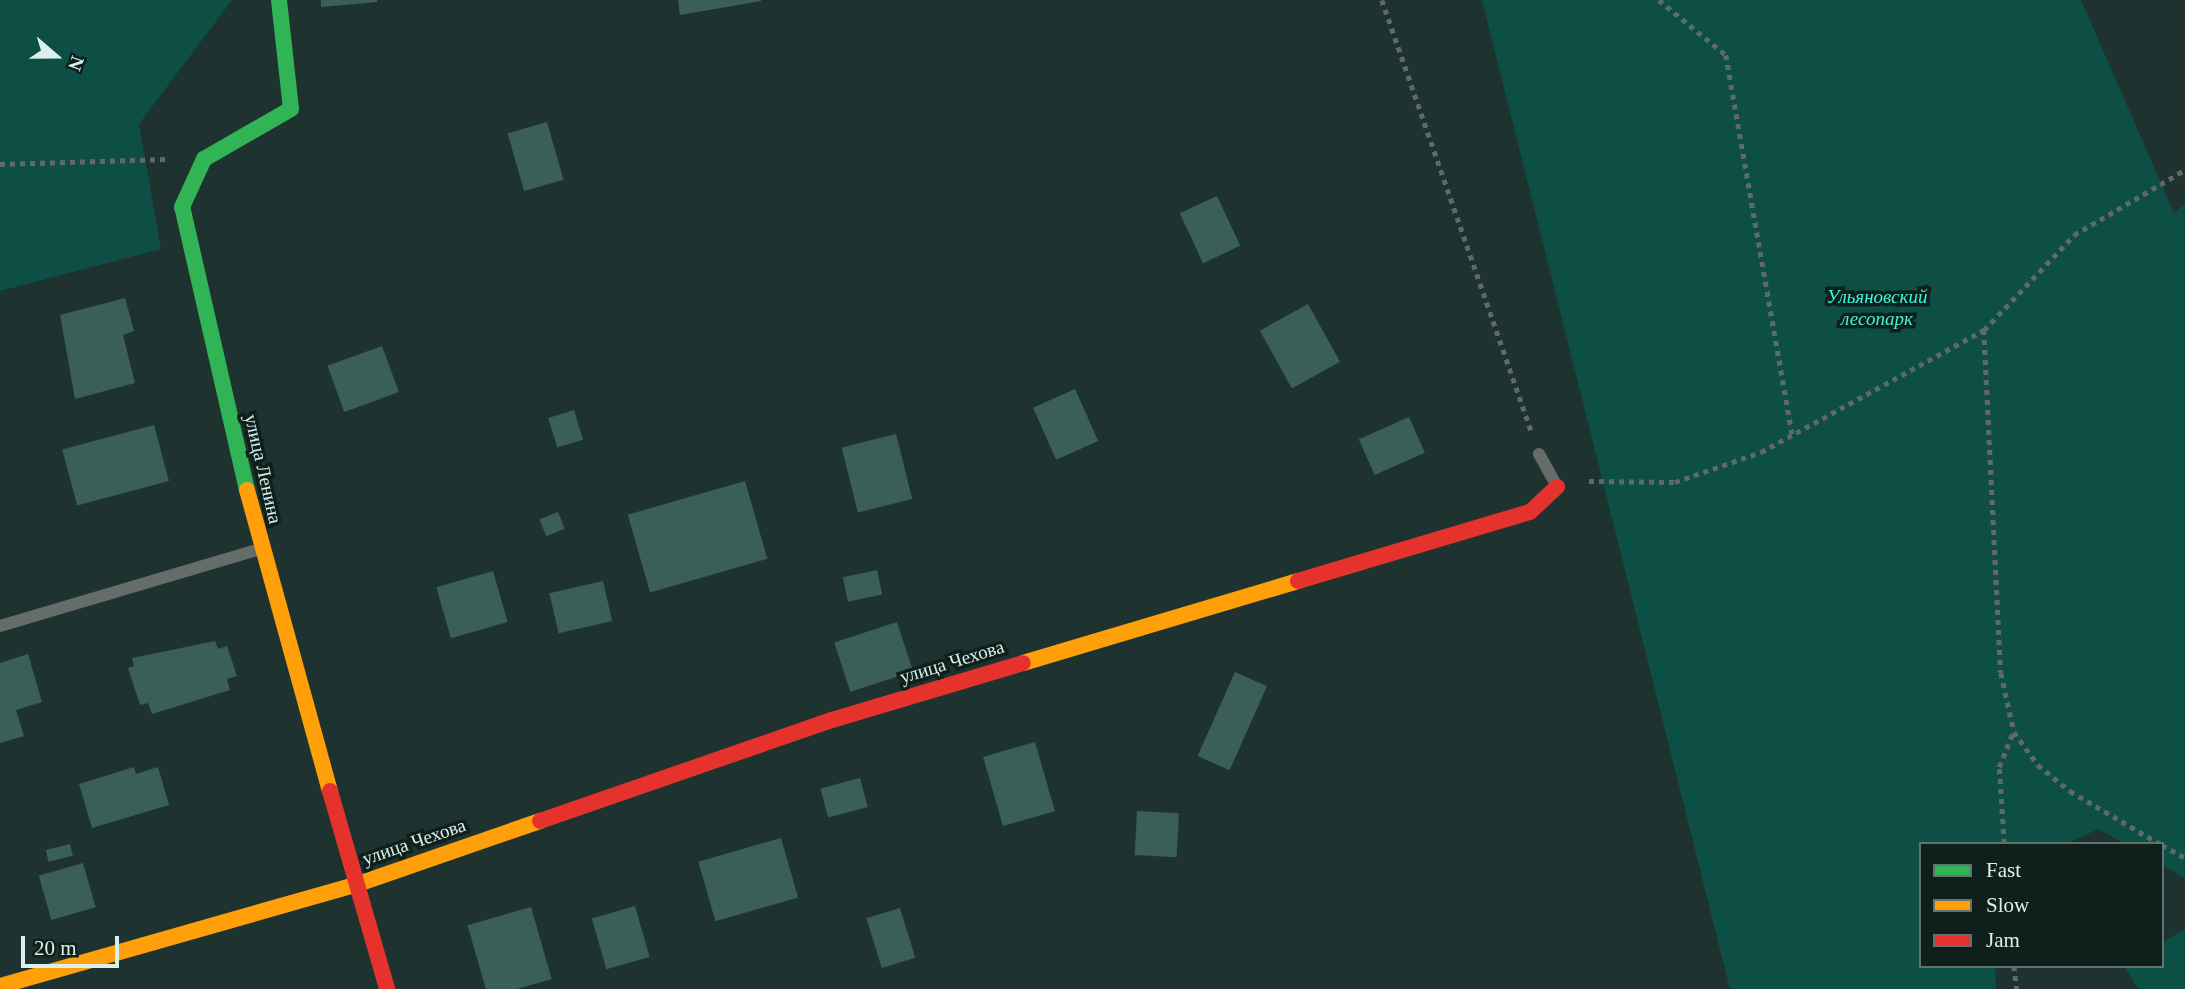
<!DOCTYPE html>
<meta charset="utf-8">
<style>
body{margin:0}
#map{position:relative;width:2185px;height:989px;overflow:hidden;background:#1e332f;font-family:Georgia,serif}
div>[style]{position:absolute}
.green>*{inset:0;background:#0e4f45}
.building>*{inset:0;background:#3a5f59;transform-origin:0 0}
.path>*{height:4.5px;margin-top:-2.25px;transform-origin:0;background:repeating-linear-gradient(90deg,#5f6a68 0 5px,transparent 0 10px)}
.lane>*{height:12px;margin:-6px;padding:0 6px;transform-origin:6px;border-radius:6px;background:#656d6a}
.fast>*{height:16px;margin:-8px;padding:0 8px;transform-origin:8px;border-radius:8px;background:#30b455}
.slow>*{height:16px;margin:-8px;padding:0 8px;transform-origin:8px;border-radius:8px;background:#ff9f0a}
.jam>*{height:16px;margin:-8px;padding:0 8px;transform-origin:8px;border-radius:8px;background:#e5322d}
span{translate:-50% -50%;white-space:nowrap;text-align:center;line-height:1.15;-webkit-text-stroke:7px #0f201c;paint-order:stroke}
.park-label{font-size:19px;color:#3bf6db;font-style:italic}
.street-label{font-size:19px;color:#dbf0eb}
.legend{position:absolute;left:1919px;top:842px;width:245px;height:126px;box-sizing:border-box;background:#0f201c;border:2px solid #61736f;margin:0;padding:9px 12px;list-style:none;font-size:21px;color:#dbf0eb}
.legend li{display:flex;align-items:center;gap:14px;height:35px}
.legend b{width:35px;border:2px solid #61736f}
.north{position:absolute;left:21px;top:21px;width:70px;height:70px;-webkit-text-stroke:5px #0f201c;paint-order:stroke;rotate:110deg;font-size:19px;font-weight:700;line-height:28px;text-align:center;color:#dbf0eb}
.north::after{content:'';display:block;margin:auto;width:24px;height:32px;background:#dbf0eb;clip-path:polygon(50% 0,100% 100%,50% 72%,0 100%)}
.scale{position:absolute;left:21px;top:936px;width:98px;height:32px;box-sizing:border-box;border:4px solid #dbf0eb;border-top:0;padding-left:9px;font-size:21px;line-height:24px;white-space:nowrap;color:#dbf0eb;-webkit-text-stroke:5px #0f201c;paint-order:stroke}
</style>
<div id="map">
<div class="green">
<i style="clip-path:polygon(0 0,232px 0,139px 124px,161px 249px,0 291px)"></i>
<i style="clip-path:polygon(1482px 0,2081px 0,2174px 213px,2185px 204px,2185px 878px,2162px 865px,2162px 844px,2125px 844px,2098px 829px,2067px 844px,1921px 844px,1921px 966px,1995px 966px,1996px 989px,1730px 989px)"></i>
<i style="clip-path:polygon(2185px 929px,2185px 989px,2138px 989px,2125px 967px,2162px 966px,2162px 943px)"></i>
</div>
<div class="building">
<i style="clip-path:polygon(321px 0,377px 0,377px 2px,321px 7px)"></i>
<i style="clip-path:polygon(678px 0,761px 0,761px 1px,680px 15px)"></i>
<i style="left:547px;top:122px;width:60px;height:41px;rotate:74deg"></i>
<i style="left:1217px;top:196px;width:55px;height:41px;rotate:65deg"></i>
<i style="clip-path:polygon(125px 298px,134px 331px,123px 335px,135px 383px,75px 399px,60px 315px)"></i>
<i style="left:1308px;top:304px;width:66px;height:55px;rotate:61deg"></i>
<i style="left:382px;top:346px;width:49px;height:58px;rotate:70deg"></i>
<i style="left:1075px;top:389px;width:57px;height:46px;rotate:66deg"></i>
<i style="left:574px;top:410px;width:31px;height:27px;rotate:73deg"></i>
<i style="left:1409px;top:417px;width:39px;height:55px;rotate:66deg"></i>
<i style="left:154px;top:425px;width:58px;height:95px;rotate:75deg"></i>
<i style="left:896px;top:434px;width:67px;height:56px;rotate:76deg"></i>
<i style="left:745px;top:481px;width:81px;height:122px;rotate:74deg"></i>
<i style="left:558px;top:512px;width:18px;height:20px;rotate:68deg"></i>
<i style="left:877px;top:570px;width:25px;height:35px;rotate:78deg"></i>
<i style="left:493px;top:571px;width:53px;height:59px;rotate:74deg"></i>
<i style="left:603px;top:581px;width:41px;height:55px;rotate:77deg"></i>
<i style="left:897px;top:622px;width:52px;height:66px;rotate:72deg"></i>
<i style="clip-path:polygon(215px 641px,218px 649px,227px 646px,237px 676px,227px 679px,230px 690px,152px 714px,148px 703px,140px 705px,128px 668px,134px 666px,132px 658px)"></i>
<i style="clip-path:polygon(28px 654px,42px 702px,16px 710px,24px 736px,0 743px,0 663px)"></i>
<i style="left:1235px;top:672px;width:35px;height:92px;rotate:24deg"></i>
<i style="left:1035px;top:742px;width:72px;height:54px;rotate:74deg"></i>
<i style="clip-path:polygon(134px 767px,136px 774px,158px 767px,169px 805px,92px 828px,79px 784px)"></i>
<i style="left:860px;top:778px;width:30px;height:41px;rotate:75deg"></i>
<i style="left:1137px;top:811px;width:42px;height:44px;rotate:3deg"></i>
<i style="left:781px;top:838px;width:62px;height:86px;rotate:74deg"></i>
<i style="left:70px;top:844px;width:12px;height:25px;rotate:76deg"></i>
<i style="left:83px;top:863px;width:46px;height:46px;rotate:74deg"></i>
<i style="left:635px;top:906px;width:53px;height:45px;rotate:74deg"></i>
<i style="left:531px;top:907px;width:75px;height:66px;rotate:74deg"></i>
<i style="left:900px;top:908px;width:52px;height:35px;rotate:73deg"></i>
</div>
<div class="path">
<i style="left:1382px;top:0;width:458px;rotate:70.9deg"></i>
<i style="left:1659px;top:0;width:87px;rotate:39.4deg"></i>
<i style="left:1726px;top:55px;width:386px;rotate:80.1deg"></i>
<i style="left:0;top:164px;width:168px;rotate:-1.7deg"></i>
<i style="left:1984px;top:330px;width:343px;rotate:87.2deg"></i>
<i style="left:2001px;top:673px;width:60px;rotate:77.6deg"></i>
<i style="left:2014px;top:732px;width:41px;rotate:54deg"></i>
<i style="left:2038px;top:765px;width:41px;rotate:39.1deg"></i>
<i style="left:2070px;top:791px;width:104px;rotate:30.5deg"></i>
<i style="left:1589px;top:481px;width:86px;rotate:0.7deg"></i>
<i style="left:1675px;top:482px;width:91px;rotate:-19.2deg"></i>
<i style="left:1761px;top:452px;width:254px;rotate:-28.7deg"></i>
<i style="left:1984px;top:330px;width:131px;rotate:-46.5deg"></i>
<i style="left:2074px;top:235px;width:129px;rotate:-30.4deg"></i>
<i style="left:2004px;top:844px;width:77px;rotate:-93.7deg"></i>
<i style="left:1999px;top:767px;width:37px;rotate:-68deg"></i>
<i style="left:2162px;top:845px;width:26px;rotate:29deg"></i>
<i style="left:2014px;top:966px;width:23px;rotate:83deg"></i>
</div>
<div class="lane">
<i style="left:1539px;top:454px;width:37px;rotate:61deg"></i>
<i style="left:0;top:626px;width:267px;rotate:-16.5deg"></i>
</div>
<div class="fast">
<i style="left:247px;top:490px;width:290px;rotate:-102.9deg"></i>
<i style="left:182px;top:207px;width:53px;rotate:-65.4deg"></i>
<i style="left:204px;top:159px;width:100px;rotate:-29.9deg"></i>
<i style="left:291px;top:109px;width:110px;rotate:-96.3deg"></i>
</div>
<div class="slow">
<i style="left:247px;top:490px;width:312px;rotate:74.6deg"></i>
<i style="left:1023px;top:663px;width:287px;rotate:-16.6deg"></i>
<i style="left:0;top:986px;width:372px;rotate:-15.9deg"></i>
<i style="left:358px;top:884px;width:193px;rotate:-19.1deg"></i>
</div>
<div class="jam">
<i style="left:1298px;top:581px;width:242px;rotate:-16.6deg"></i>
<i style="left:1530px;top:512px;width:37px;rotate:-43deg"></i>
<i style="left:330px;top:791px;width:206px;rotate:73.9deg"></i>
<i style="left:540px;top:821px;width:309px;rotate:-19.1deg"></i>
<i style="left:832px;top:720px;width:199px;rotate:-16.6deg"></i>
</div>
<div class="park-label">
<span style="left:1877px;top:308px">Ульяновский<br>лесопарк</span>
</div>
<div class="street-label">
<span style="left:263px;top:469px;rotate:77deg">улица Ленина</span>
<span style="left:952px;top:662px;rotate:-17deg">улица Чехова</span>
<span style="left:414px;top:842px;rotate:-19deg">улица Чехова</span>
</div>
<ul class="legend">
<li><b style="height:9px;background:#30b455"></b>Fast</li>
<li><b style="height:9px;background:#ff9f0a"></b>Slow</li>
<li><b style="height:9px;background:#e5322d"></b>Jam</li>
</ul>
<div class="north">N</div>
<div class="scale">20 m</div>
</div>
